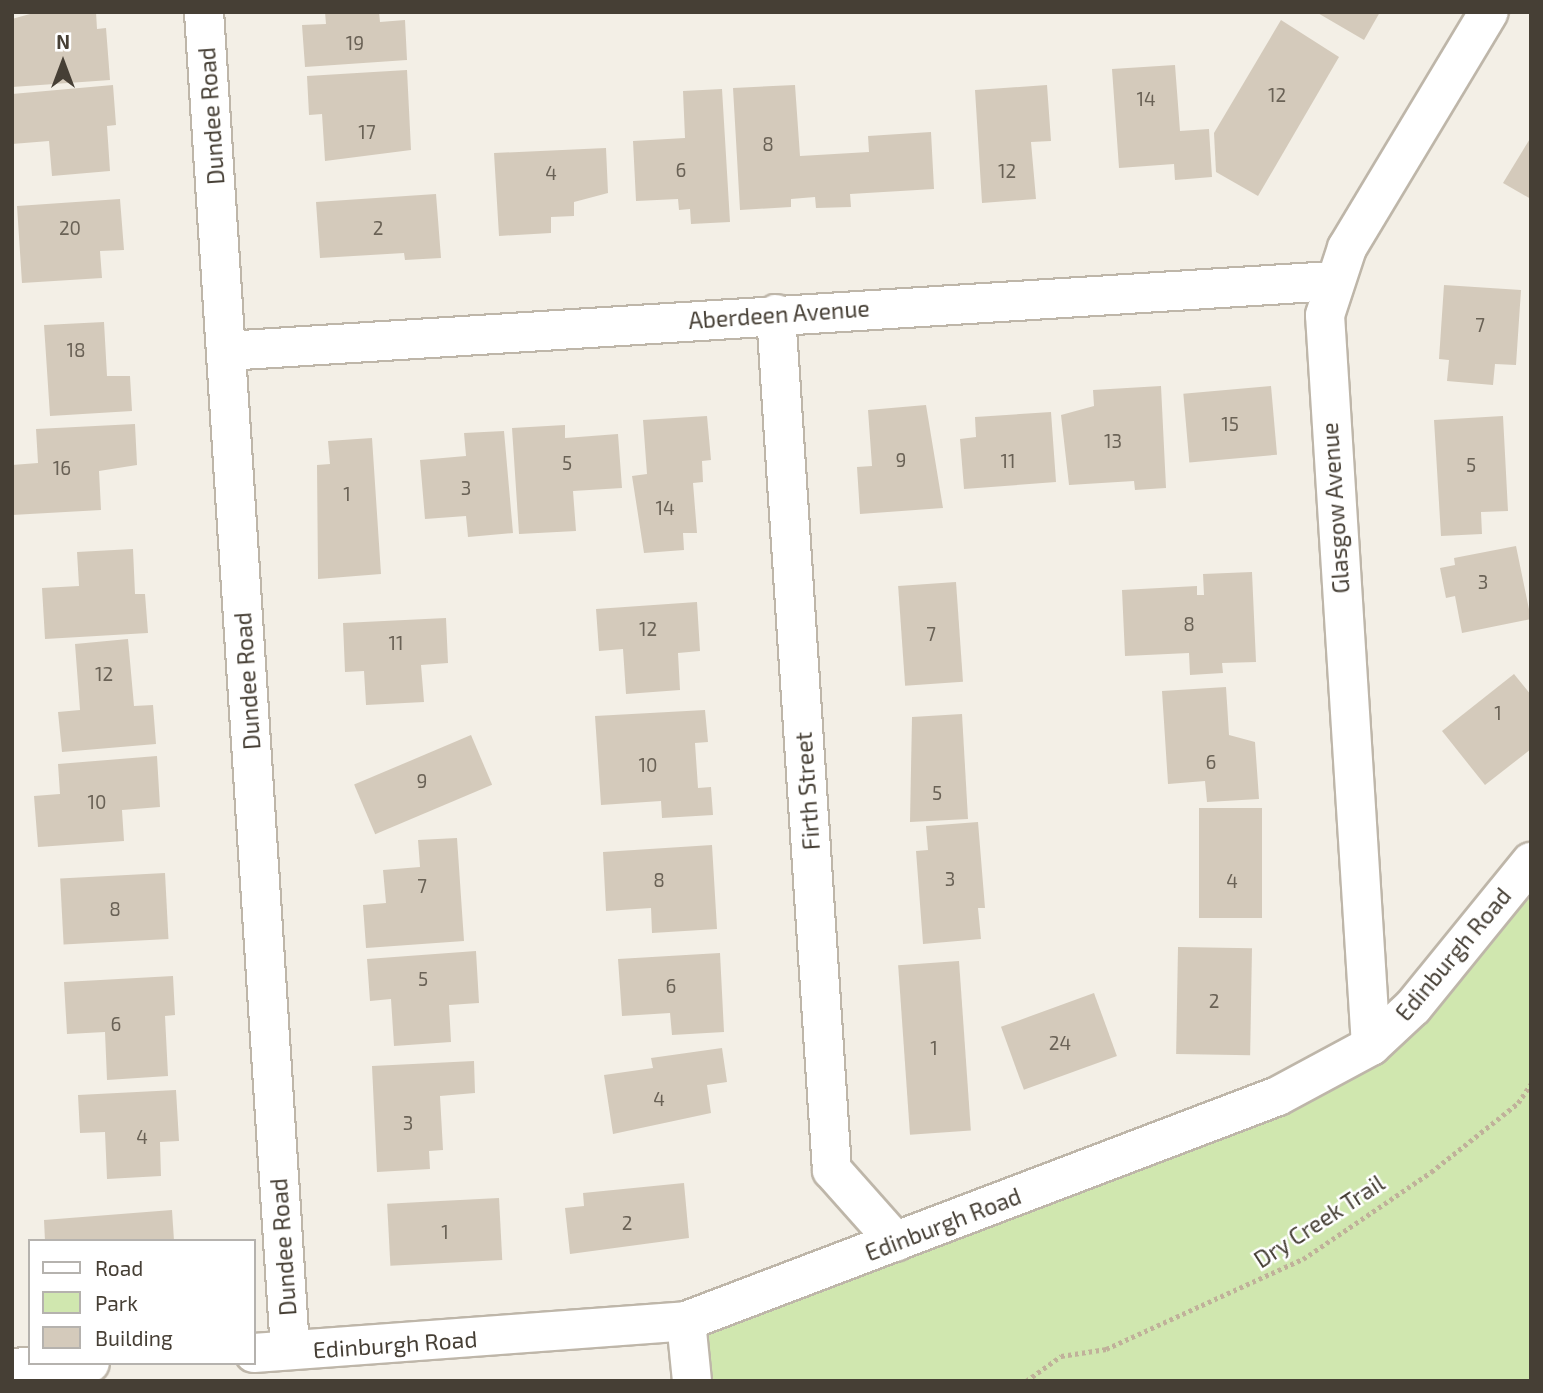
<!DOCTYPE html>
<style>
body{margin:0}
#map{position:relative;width:1543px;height:1393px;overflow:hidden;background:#f3efe6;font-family:"Exo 2",sans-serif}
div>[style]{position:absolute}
.green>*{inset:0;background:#d0e7af}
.building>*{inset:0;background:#d4cabb;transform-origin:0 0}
.path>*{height:4.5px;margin-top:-2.25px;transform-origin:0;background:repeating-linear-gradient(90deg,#c0b19a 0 3.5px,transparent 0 7px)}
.roads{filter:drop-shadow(2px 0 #beb6a9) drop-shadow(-2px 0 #beb6a9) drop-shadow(0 2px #beb6a9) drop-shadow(0 -2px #beb6a9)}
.minor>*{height:38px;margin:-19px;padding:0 19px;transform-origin:19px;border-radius:19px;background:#fff}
span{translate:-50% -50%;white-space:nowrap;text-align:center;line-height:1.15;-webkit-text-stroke:5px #fff;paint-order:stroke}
.number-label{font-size:19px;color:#6a6256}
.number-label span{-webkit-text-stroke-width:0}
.street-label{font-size:23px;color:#463f35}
.frame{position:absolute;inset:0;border:14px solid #463f35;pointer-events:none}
.legend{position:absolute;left:28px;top:1239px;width:228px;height:126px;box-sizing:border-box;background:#fff;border:2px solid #b5b2ae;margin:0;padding:9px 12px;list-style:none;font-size:21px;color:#463f35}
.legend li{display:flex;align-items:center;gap:14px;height:35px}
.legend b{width:35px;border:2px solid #b5b2ae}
.north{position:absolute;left:28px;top:28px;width:70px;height:70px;-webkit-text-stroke:5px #fff;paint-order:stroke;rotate:0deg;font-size:19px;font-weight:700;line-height:28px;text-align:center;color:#463f35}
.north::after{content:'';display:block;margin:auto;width:24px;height:32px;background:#463f35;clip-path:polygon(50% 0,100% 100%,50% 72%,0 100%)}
</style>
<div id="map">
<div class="green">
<i style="clip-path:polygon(1531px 863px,1531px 1381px,685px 1381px,686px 1321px,1333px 1070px)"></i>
</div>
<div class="building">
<i style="clip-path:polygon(37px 12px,96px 12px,97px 29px,106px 28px,110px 80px,12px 87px,12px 19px)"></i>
<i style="clip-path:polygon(325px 12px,379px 12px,380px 22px,405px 20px,407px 60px,305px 67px,302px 25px,326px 24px)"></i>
<i style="clip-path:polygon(1316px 12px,1380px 12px,1364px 40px)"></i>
<i style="clip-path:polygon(1281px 20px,1339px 57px,1258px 196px,1216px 172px,1214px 133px)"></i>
<i style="clip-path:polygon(1175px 65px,1180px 131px,1209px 129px,1212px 177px,1175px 180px,1174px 164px,1119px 168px,1112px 69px)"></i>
<i style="clip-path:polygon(407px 70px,411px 150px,325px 161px,322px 114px,309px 115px,307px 76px)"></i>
<i style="clip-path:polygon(113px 85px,116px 125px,107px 126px,110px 171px,52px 176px,49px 141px,12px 144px,12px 94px)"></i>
<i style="clip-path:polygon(795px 85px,800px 156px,869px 152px,868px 136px,931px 132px,934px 189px,850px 194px,851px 207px,816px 208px,815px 197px,791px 199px,791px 207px,740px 210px,733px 88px)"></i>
<i style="clip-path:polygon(1047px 85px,1051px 141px,1031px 142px,1036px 199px,982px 203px,975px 90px)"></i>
<i style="clip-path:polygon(722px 89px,730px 222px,691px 224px,690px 209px,679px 210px,678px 199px,636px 201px,633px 141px,685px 138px,683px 91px)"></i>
<i style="clip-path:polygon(1531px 137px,1531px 199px,1503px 183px)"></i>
<i style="clip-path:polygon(606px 148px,608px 193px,574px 202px,574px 216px,551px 217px,551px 233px,499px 236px,494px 153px)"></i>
<i style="clip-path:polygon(436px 194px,441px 258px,405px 260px,404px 253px,320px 258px,316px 202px)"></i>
<i style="clip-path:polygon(120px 199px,124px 250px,100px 251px,102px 278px,22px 283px,17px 206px)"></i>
<i style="clip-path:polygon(1444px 285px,1521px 290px,1516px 365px,1495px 364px,1493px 385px,1447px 381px,1449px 360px,1439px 359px)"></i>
<i style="clip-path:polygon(104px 322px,107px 376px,130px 376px,132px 411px,50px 416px,44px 325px)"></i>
<i style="clip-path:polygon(1161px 386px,1166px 488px,1135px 490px,1134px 481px,1069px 485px,1061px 415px,1094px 406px,1093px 390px)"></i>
<i style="left:1271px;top:386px;width:69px;height:88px;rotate:85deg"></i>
<i style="clip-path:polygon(926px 405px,943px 508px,860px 514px,857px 467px,872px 466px,868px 410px)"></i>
<i style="clip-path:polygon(1051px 412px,1056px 482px,964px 489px,960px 439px,976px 437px,975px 417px)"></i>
<i style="clip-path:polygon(707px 416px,711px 460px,702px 461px,703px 482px,693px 483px,697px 533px,683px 533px,684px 550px,644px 553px,632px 476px,647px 474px,643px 420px)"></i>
<i style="clip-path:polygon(1503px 416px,1508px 511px,1481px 512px,1482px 534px,1441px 536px,1434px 420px)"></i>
<i style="clip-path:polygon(135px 424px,137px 465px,99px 471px,101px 510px,12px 515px,12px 465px,38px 463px,36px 429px)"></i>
<i style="clip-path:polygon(565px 425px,565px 438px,618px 434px,622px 488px,573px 491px,576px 531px,519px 534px,512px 428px)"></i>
<i style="clip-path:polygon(504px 431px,513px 533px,468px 537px,466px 516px,425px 519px,420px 460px,466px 456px,464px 433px)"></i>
<i style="clip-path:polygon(372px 438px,381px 574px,318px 579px,317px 465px,330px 464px,328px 441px)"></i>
<i style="clip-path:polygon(1516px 546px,1531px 619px,1462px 633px,1455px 596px,1446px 598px,1440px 568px,1455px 565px,1454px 558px)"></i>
<i style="clip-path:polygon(133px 549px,135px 594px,145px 594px,148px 633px,45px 639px,42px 588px,79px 586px,77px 552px)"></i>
<i style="clip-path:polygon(1252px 572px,1256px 662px,1222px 663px,1223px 673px,1190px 675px,1189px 653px,1125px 656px,1122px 590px,1197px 586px,1197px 595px,1204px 595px,1203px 574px)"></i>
<i style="left:956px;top:582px;width:100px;height:58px;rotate:86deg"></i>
<i style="clip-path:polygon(697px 602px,700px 651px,678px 653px,680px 690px,626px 694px,623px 649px,599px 651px,596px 609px)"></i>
<i style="clip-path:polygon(446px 618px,448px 663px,421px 665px,424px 702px,366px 705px,364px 671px,345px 672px,343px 623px)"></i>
<i style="clip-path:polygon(128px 639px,134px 706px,153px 705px,156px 744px,62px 752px,58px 712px,80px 710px,75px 644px)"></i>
<i style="clip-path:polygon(1514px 674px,1531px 695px,1531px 749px,1485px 785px,1442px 731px)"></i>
<i style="clip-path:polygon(1226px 687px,1229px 735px,1255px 742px,1259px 799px,1207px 802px,1205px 781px,1168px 784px,1162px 691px)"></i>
<i style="clip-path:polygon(705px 710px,708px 742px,695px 743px,698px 788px,711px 787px,713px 815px,662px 818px,661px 801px,601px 805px,595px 716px)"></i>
<i style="clip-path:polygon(962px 714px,968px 819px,910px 822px,912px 717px)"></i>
<i style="left:471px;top:735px;width:54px;height:127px;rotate:67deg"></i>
<i style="clip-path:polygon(157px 756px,160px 807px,122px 810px,124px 841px,38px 847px,34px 796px,60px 794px,58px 764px)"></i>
<i style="left:1262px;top:808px;width:110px;height:63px;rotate:90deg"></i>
<i style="clip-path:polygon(978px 822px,985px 908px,978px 908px,981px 939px,923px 944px,916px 851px,928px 850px,926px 826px)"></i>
<i style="clip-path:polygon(457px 838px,464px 941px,366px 948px,363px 905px,386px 903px,383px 870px,420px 867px,418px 840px)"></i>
<i style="clip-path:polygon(712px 845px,717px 929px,652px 933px,651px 908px,606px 911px,603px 852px)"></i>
<i style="left:165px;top:873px;width:66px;height:105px;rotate:87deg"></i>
<i style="left:1178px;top:947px;width:74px;height:107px;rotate:1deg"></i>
<i style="clip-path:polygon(476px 951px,479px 1003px,449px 1005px,451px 1042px,394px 1046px,391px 999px,370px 1001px,367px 959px)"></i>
<i style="clip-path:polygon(720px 953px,724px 1032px,672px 1035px,670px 1013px,622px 1016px,618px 959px)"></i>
<i style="left:959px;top:961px;width:170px;height:61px;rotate:86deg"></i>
<i style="clip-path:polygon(173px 976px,175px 1015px,165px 1016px,168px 1076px,107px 1080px,105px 1032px,67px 1034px,64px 982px)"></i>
<i style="left:1094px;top:993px;width:67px;height:99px;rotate:70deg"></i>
<i style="clip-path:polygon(722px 1048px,727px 1082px,707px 1085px,711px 1113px,613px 1134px,604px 1075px,653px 1068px,651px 1058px)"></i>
<i style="clip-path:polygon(474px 1061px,475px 1093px,440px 1096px,443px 1150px,429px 1151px,430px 1169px,377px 1172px,372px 1066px)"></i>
<i style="clip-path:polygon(176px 1090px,179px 1141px,160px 1142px,161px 1176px,107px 1179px,105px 1132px,80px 1133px,78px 1095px)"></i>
<i style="clip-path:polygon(684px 1183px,689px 1238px,570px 1254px,565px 1208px,584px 1206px,583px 1193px)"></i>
<i style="left:499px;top:1198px;width:62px;height:112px;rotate:87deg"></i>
<i style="clip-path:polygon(172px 1210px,174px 1241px,45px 1241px,44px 1220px)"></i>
</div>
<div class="path">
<i style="left:1026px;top:1381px;width:43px;rotate:-35.5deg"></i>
<i style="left:1061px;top:1356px;width:46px;rotate:-8.8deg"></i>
<i style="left:1106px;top:1349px;width:217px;rotate:-24.6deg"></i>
<i style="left:1303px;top:1259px;width:155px;rotate:-34.2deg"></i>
<i style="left:1431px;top:1172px;width:111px;rotate:-38.4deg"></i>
<i style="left:1518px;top:1103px;width:23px;rotate:-56deg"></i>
</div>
<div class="roads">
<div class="minor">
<i style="left:204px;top:12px;width:1341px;rotate:86.32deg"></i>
<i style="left:776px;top:314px;width:858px;rotate:86.26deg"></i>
<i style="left:832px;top:1170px;width:96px;rotate:48.4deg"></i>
<i style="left:226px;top:351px;width:1109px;rotate:-3.62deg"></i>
<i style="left:1371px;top:1046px;width:732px;rotate:-93.6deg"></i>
<i style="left:1325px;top:315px;width:71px;rotate:-71.8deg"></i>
<i style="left:1347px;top:248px;width:275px;rotate:-59deg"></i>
<i style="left:686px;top:1321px;width:60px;rotate:84.3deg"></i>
<i style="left:254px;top:1353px;width:433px;rotate:-4.2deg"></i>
<i style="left:686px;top:1321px;width:633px;rotate:-20.81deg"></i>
<i style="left:1278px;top:1096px;width:106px;rotate:-28.3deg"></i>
<i style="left:1371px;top:1046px;width:57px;rotate:-42.9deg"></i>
<i style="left:1413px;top:1007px;width:187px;rotate:-50.9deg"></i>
<i style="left:12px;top:1368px;width:78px;rotate:-3.7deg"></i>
</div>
</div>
<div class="number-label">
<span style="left:355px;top:43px">19</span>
<span style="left:1277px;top:95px">12</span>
<span style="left:1146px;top:99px">14</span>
<span style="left:367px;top:132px">17</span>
<span style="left:768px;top:144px">8</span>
<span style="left:681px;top:170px">6</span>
<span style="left:1007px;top:171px">12</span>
<span style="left:551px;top:173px">4</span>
<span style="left:70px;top:228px">20</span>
<span style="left:378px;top:228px">2</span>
<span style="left:1480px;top:325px">7</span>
<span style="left:76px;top:350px">18</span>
<span style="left:1230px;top:424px">15</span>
<span style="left:1113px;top:441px">13</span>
<span style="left:901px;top:460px">9</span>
<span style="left:1008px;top:461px">11</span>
<span style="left:567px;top:463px">5</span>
<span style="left:1471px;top:465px">5</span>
<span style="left:62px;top:468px">16</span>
<span style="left:466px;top:488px">3</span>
<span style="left:347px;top:494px">1</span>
<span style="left:665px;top:508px">14</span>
<span style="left:1483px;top:582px">3</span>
<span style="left:1189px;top:624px">8</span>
<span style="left:648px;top:629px">12</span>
<span style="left:931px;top:634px">7</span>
<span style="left:396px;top:643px">11</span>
<span style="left:104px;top:674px">12</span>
<span style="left:1498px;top:713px">1</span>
<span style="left:1211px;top:762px">6</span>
<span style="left:648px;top:765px">10</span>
<span style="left:422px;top:781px">9</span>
<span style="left:937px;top:793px">5</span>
<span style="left:97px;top:802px">10</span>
<span style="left:950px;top:879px">3</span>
<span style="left:659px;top:880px">8</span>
<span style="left:1232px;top:881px">4</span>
<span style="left:422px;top:886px">7</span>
<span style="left:115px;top:909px">8</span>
<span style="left:423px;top:979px">5</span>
<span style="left:671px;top:986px">6</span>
<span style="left:1214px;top:1001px">2</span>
<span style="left:116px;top:1024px">6</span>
<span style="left:1060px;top:1043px">24</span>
<span style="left:934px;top:1048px">1</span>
<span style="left:659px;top:1099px">4</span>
<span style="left:408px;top:1123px">3</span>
<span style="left:142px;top:1137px">4</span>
<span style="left:627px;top:1223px">2</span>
<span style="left:445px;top:1232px">1</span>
</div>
<div class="street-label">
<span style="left:211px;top:116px;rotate:-94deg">Dundee Road</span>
<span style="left:779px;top:314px;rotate:-4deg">Aberdeen Avenue</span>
<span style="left:1335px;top:508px;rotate:-94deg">Glasgow Avenue</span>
<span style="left:247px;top:681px;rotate:-94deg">Dundee Road</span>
<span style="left:807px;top:791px;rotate:-94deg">Firth Street</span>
<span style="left:1453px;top:954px;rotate:-50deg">Edinburgh Road</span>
<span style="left:1319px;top:1221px;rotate:-33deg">Dry Creek Trail</span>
<span style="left:943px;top:1224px;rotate:-21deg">Edinburgh Road</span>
<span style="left:283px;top:1247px;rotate:-94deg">Dundee Road</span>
<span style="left:395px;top:1344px;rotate:-4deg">Edinburgh Road</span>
</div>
<div class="frame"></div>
<ul class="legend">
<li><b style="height:9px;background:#fff"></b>Road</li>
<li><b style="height:19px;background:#d0e7af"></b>Park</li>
<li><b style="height:19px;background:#d4cabb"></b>Building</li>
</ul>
<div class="north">N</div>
</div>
